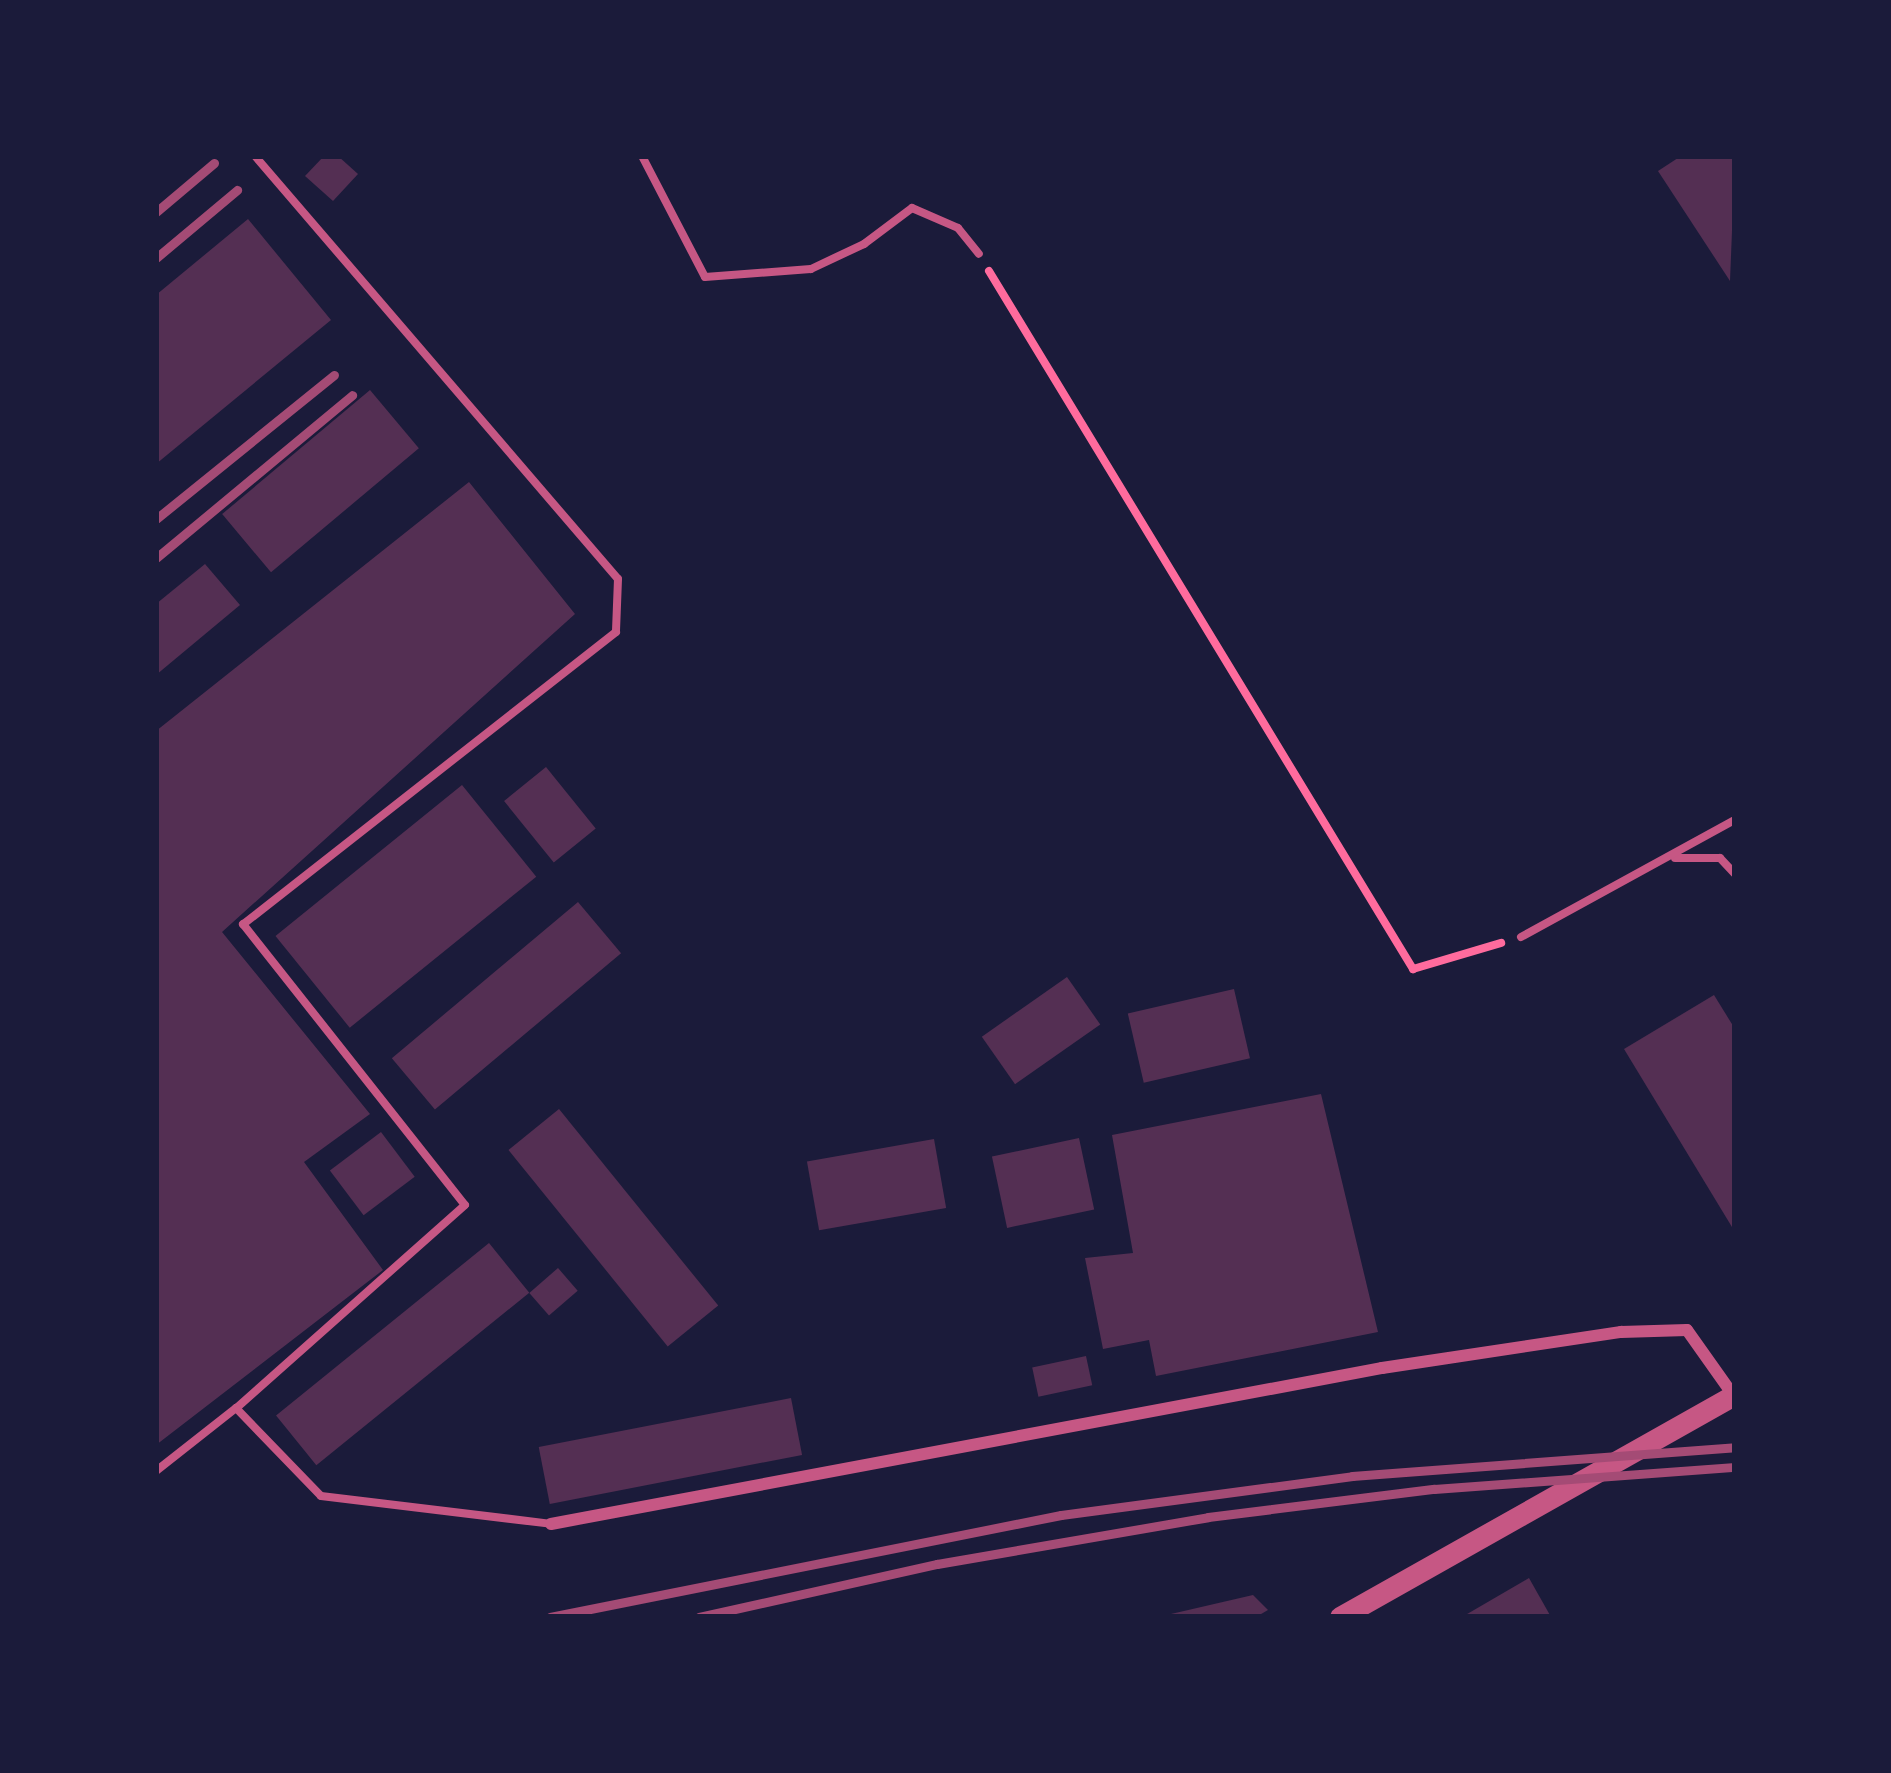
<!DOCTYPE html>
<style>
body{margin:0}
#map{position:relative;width:1891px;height:1773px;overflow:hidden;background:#1b1b3a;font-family:Quicksand,sans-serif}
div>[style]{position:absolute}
.building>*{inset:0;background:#542f53;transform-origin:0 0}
.path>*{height:8px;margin:-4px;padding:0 4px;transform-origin:4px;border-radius:4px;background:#ff6b9d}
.service>*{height:8px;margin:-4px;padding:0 4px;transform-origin:4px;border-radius:4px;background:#c65784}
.minor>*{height:12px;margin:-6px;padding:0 6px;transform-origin:6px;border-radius:6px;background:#c65784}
.tertiary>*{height:21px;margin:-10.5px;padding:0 10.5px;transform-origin:10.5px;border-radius:10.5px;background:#c65784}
.rail>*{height:9px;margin:-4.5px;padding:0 4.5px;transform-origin:4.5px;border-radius:4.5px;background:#a44b75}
span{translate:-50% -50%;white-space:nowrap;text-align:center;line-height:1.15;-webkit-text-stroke:12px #1b1b3a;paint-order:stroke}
.frame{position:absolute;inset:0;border:159px solid #1b1b3a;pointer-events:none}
</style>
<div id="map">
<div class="building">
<i style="clip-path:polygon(324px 156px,338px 156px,358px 174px,333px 201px,305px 176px)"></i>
<i style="clip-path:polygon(1681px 156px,1735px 156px,1730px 281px,1658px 171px)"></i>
<i style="clip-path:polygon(248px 219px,331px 320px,156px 464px,156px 295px)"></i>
<i style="left:370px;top:390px;width:76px;height:193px;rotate:50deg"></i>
<i style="clip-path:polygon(469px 482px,575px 614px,222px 932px,370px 1114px,304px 1162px,383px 1270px,156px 1445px,156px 731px)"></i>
<i style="clip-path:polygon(205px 564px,240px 605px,156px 675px,156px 604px)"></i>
<i style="left:546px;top:767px;width:79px;height:54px;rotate:51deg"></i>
<i style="left:462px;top:785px;width:118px;height:240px;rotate:51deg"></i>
<i style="left:578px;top:902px;width:67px;height:243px;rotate:50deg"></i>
<i style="left:1067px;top:977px;width:58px;height:104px;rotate:55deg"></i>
<i style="left:1234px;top:989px;width:71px;height:109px;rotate:77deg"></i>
<i style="clip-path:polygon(1714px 995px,1735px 1029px,1735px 1232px,1624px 1049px)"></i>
<i style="clip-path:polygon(1321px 1094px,1378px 1332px,1156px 1376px,1149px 1340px,1103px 1349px,1085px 1258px,1133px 1253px,1112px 1135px)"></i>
<i style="left:559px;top:1109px;width:253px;height:65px;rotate:51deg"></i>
<i style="left:381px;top:1132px;width:56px;height:64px;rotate:53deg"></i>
<i style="left:1079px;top:1138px;width:73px;height:89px;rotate:78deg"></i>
<i style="left:934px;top:1139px;width:70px;height:129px;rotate:80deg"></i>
<i style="left:489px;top:1243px;width:64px;height:274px;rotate:51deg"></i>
<i style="left:558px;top:1268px;width:30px;height:38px;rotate:49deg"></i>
<i style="left:1086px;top:1356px;width:30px;height:55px;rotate:78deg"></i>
<i style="left:791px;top:1398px;width:58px;height:257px;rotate:79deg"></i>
<i style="clip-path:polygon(1529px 1578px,1551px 1617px,1462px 1617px)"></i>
<i style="clip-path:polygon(1253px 1595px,1268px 1610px,1256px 1617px,1158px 1617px)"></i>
</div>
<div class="path">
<i style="left:989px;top:271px;width:817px;rotate:58.72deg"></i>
<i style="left:1413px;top:969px;width:92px;rotate:-16.5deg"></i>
</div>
<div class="service">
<i style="left:255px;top:156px;width:557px;rotate:49.37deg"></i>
<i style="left:618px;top:579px;width:53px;rotate:92.2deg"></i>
<i style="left:616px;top:632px;width:474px;rotate:141.9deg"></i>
<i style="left:243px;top:924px;width:358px;rotate:51.7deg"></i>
<i style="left:465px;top:1205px;width:306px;rotate:138.4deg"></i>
<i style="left:236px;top:1408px;width:122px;rotate:46deg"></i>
<i style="left:321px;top:1496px;width:232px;rotate:6.9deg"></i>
<i style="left:642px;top:156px;width:136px;rotate:62.5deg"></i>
<i style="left:705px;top:277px;width:106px;rotate:-4.3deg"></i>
<i style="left:811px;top:269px;width:59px;rotate:-25.3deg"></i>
<i style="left:864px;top:244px;width:60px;rotate:-36.9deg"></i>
<i style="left:912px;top:208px;width:50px;rotate:23.5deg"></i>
<i style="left:958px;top:228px;width:33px;rotate:51deg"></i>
<i style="left:1675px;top:858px;width:45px"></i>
<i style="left:1720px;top:858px;width:22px;rotate:47deg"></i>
<i style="left:1521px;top:937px;width:244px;rotate:-28.7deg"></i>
<i style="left:156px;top:1471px;width:102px;rotate:-38.2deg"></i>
</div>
<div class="minor">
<i style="left:551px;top:1524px;width:846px;rotate:-10.63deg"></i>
<i style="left:1382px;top:1368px;width:242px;rotate:-8.6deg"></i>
<i style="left:1621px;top:1332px;width:66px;rotate:-1.7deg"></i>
<i style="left:1687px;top:1330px;width:80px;rotate:54.7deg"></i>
</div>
<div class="tertiary">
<i style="left:1340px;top:1617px;width:454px;rotate:-29.4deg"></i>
</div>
<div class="rail">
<i style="left:156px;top:212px;width:76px;rotate:-40.2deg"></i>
<i style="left:156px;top:258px;width:106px;rotate:-40deg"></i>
<i style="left:156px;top:519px;width:229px;rotate:-39deg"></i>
<i style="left:156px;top:558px;width:255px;rotate:-39.7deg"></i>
<i style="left:550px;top:1617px;width:521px;rotate:-11.29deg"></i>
<i style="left:1061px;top:1515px;width:294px;rotate:-7.6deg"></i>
<i style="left:1352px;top:1476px;width:384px;rotate:-4.3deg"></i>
<i style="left:699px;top:1617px;width:244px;rotate:-12.6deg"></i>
<i style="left:937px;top:1564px;width:275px;rotate:-9.8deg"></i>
<i style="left:1208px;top:1517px;width:228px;rotate:-7.1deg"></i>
<i style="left:1434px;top:1489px;width:302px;rotate:-4.2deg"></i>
</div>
<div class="frame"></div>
</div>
